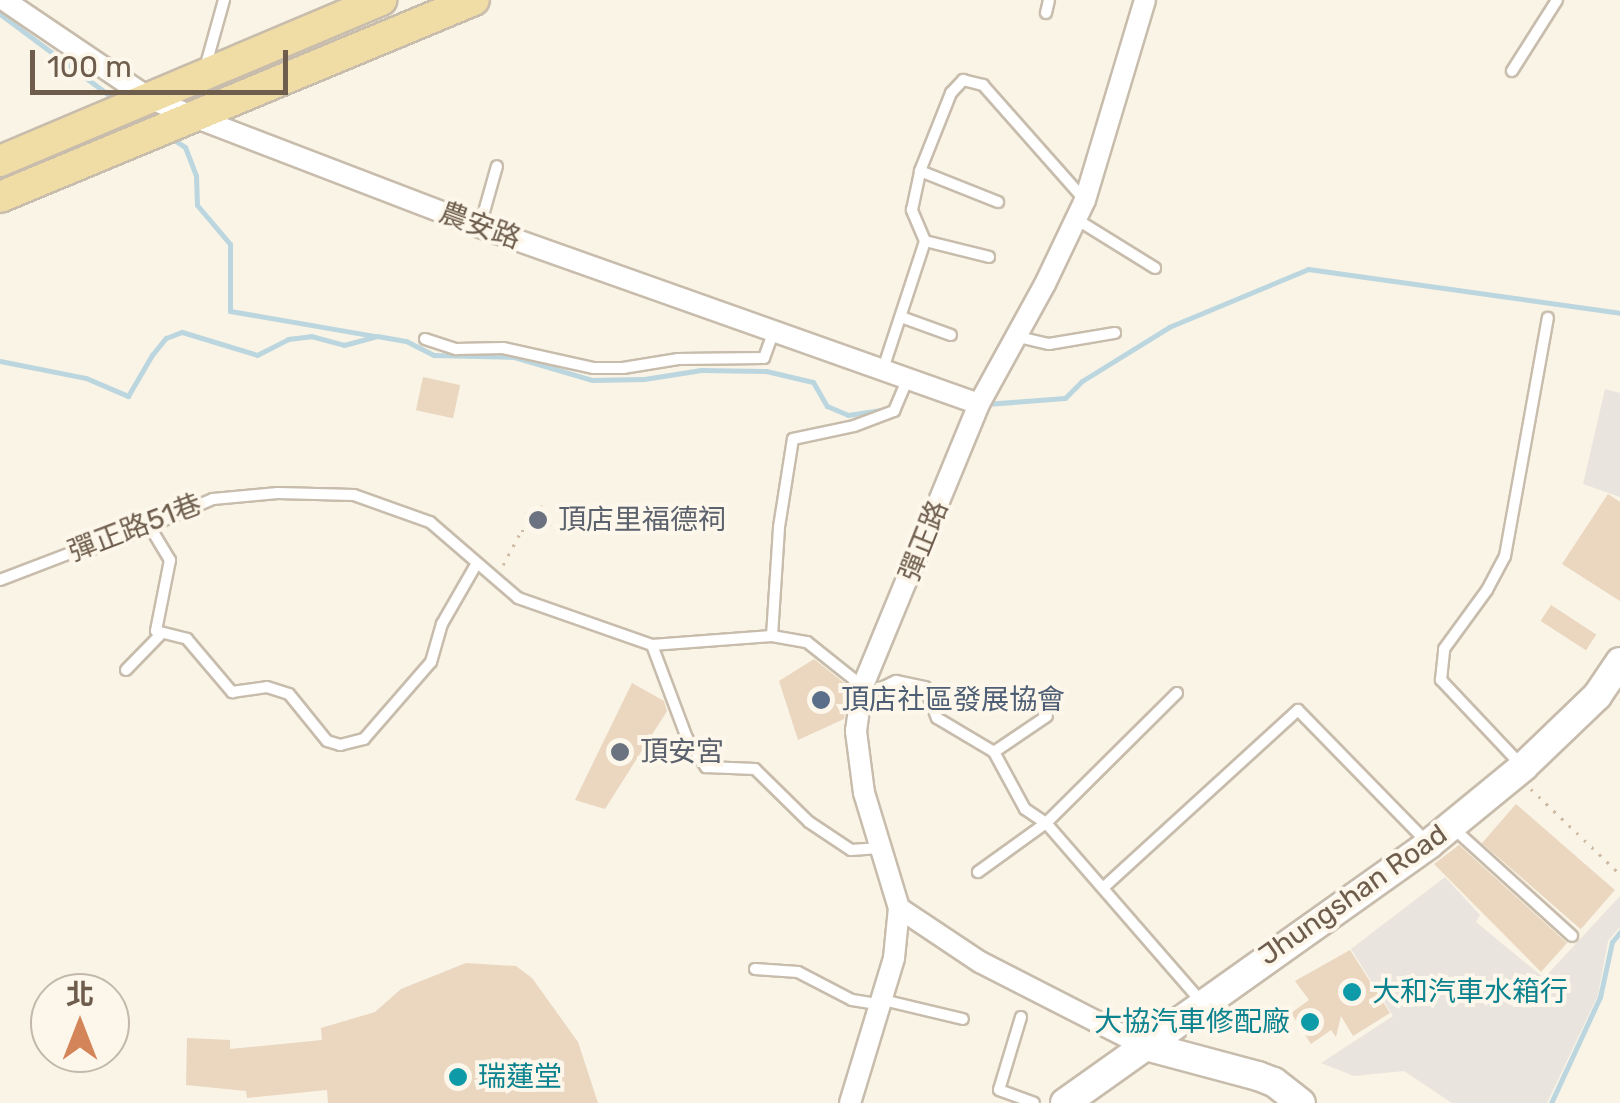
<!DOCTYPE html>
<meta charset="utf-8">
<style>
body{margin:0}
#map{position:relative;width:1620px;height:1103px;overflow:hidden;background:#f9f4e5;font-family:Rubik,"Noto Sans TC",sans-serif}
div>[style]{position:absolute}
.industrial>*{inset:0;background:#e9e5de}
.stream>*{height:5px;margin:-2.5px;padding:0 2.5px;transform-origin:2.5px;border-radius:2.5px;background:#bcd6e0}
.building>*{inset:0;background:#ebd6c0;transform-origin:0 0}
.path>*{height:2.5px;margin-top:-1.25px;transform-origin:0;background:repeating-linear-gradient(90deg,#cfbaa3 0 2.5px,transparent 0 10.5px)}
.roads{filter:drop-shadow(2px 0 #c8bcac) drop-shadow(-2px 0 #c8bcac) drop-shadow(0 2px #c8bcac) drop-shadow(0 -2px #c8bcac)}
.lane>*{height:10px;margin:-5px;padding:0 5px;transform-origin:5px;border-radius:5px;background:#fff}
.street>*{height:20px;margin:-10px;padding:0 10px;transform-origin:10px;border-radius:10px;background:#fff}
.secondary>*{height:28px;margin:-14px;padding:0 14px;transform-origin:14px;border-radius:14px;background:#fff}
.primary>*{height:30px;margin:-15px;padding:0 15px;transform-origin:15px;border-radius:15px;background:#f0dda5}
.dots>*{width:28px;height:28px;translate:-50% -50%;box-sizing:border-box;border:5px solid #fcf7ea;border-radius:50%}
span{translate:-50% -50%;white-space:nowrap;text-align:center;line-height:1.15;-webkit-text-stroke:8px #fcf7ea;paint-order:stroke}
.street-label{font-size:28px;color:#6e5d4d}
.worship-label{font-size:28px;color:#5b616d}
.left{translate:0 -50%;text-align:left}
.service-label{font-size:28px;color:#4e5e75}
.culture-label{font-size:28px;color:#0d838f}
.right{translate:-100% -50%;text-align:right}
.north{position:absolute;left:30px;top:973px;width:100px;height:100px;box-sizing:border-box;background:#fcf7ea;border:2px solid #c3b9ab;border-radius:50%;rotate:0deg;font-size:28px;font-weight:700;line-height:40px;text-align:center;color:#6e5d4d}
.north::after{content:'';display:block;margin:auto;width:35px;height:45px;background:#d48459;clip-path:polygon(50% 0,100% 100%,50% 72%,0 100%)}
.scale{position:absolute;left:30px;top:50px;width:258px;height:45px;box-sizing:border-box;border:5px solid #6e5d4d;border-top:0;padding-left:12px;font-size:30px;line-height:35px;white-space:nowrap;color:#6e5d4d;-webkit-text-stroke:8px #fcf7ea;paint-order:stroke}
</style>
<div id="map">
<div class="industrial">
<i style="clip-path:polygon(1605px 389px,1620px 393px,1620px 497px,1583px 484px)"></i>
<i style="clip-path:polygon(1445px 877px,1480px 915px,1476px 922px,1544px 978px,1620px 896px,1620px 927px,1608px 941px,1598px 995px,1547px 1103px,1452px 1103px,1404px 1071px,1354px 1076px,1321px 1063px,1393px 1016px,1351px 949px)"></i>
</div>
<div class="stream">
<i style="left:0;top:14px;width:142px;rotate:36.7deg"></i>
<i style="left:173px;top:139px;width:14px;rotate:34deg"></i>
<i style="left:185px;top:147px;width:31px;rotate:69deg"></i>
<i style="left:196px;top:176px;width:29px;rotate:88deg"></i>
<i style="left:197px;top:205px;width:51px;rotate:49.8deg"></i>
<i style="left:230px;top:244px;width:67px;rotate:90deg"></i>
<i style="left:230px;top:311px;width:146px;rotate:9.8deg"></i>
<i style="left:0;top:361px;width:88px;rotate:11.2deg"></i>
<i style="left:86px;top:378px;width:46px;rotate:23.2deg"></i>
<i style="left:128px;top:396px;width:48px;rotate:-59.7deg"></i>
<i style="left:152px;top:355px;width:22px;rotate:-51deg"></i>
<i style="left:166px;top:338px;width:17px;rotate:-21deg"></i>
<i style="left:182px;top:332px;width:78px;rotate:17deg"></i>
<i style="left:257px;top:355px;width:35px;rotate:-27deg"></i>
<i style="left:288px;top:339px;width:23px;rotate:-7deg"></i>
<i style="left:311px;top:336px;width:34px;rotate:15deg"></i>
<i style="left:344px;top:345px;width:34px;rotate:-15deg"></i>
<i style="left:377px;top:336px;width:29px;rotate:10deg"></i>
<i style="left:406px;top:341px;width:31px;rotate:27deg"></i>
<i style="left:434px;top:355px;width:80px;rotate:1.4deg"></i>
<i style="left:514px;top:357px;width:81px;rotate:16.4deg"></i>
<i style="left:592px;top:380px;width:52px;rotate:-1.1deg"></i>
<i style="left:644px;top:379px;width:58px;rotate:-9deg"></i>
<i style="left:701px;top:370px;width:65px;rotate:0.9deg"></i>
<i style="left:766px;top:371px;width:48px;rotate:13.2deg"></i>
<i style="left:813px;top:382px;width:28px;rotate:60deg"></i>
<i style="left:827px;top:406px;width:23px;rotate:23deg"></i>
<i style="left:848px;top:415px;width:40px;rotate:-8.5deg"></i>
<i style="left:888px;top:409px;width:12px;rotate:-55deg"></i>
<i style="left:986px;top:404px;width:79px;rotate:-4.3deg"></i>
<i style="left:1065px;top:398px;width:24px;rotate:-45deg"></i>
<i style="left:1082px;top:381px;width:102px;rotate:-31.8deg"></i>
<i style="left:1169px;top:327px;width:151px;rotate:-22.6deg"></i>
<i style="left:1308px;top:269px;width:315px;rotate:8deg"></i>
<i style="left:1551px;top:1103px;width:117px;rotate:-65.2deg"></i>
<i style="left:1600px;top:997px;width:56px;rotate:-77.7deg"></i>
<i style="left:1612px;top:942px;width:13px;rotate:-51deg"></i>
</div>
<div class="building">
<i style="left:423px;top:377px;width:38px;height:34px;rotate:12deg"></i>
<i style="clip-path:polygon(1608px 494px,1620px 502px,1620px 601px,1562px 564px)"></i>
<i style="left:542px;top:505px;width:23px;height:19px;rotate:65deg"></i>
<i style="left:1551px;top:605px;width:54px;height:19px;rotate:33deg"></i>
<i style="clip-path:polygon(814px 659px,848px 686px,844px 719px,798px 740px,779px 681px)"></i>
<i style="clip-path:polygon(632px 683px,664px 701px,667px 711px,605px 809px,575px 800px)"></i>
<i style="left:1516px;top:804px;width:131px;height:52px;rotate:41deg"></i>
<i style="clip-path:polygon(1459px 845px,1567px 943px,1541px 972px,1434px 864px)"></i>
<i style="clip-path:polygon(1350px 950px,1390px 1013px,1353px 1036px,1341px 1016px,1336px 1037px,1331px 1030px,1311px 1044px,1291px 1013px,1309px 1000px,1295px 981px)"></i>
<i style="clip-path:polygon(466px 963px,516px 966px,532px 978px,578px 1042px,598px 1103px,328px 1103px,327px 1090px,247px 1098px,246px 1091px,186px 1085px,187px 1038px,230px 1040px,230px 1049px,322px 1040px,321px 1028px,375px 1012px,401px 989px)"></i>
</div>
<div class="path">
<i style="left:503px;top:565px;width:38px;rotate:-62deg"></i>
<i style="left:521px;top:531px;width:12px"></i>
<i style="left:1531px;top:789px;width:123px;rotate:43.7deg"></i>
</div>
<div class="roads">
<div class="lane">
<i style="left:1046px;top:13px;width:13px;rotate:-77deg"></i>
<i style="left:205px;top:68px;width:71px;rotate:-74.4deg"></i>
<i style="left:1512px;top:71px;width:84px;rotate:-57.6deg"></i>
<i style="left:920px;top:171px;width:84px;rotate:21.7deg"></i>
<i style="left:1076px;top:219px;width:93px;rotate:31.8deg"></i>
<i style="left:480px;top:226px;width:62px;rotate:-74.2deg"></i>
<i style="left:925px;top:241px;width:66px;rotate:14deg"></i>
<i style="left:901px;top:317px;width:53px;rotate:19.8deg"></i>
<i style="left:1014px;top:336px;width:36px;rotate:13deg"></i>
<i style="left:1049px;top:344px;width:67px;rotate:-9.5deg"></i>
<i style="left:425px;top:339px;width:33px;rotate:18deg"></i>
<i style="left:456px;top:349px;width:47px;rotate:-1.2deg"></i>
<i style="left:503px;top:348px;width:92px;rotate:12.5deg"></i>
<i style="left:593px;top:368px;width:30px"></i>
<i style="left:623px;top:368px;width:56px;rotate:-9.3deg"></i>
<i style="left:678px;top:359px;width:86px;rotate:-0.7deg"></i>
<i style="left:764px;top:358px;width:30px;rotate:-70deg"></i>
<i style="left:883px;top:369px;width:135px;rotate:-71.8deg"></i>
<i style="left:925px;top:241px;width:34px;rotate:-113deg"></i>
<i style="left:912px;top:210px;width:40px;rotate:-78deg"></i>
<i style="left:920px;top:171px;width:84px;rotate:-68.3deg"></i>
<i style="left:951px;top:93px;width:18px;rotate:-47deg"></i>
<i style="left:963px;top:80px;width:21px;rotate:14deg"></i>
<i style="left:983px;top:85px;width:152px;rotate:48.5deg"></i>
<i style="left:150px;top:527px;width:39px;rotate:59deg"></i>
<i style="left:170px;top:560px;width:72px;rotate:101.2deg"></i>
<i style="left:156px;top:631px;width:32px;rotate:14deg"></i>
<i style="left:187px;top:639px;width:70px;rotate:49.7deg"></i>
<i style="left:232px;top:692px;width:35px;rotate:-8deg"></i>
<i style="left:267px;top:687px;width:23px;rotate:18deg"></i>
<i style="left:289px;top:694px;width:60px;rotate:51deg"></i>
<i style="left:327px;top:741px;width:14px;rotate:17deg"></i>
<i style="left:340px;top:745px;width:25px;rotate:-14deg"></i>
<i style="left:364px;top:739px;width:102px;rotate:-49deg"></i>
<i style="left:431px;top:662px;width:40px;rotate:-74deg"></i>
<i style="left:442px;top:624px;width:70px;rotate:-60.2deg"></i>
<i style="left:0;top:580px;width:78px;rotate:-21deg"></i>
<i style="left:73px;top:552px;width:29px;rotate:-10deg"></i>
<i style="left:102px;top:547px;width:121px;rotate:-23.4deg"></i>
<i style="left:213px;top:499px;width:65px;rotate:-5.3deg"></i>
<i style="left:278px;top:493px;width:76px;rotate:1.5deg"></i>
<i style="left:354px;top:495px;width:81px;rotate:19.6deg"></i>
<i style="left:430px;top:522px;width:116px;rotate:40.8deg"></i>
<i style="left:518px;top:598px;width:142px;rotate:19.3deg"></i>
<i style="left:652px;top:645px;width:120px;rotate:-4.3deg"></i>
<i style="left:772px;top:636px;width:36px;rotate:10deg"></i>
<i style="left:807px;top:642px;width:82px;rotate:38.6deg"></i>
<i style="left:871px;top:693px;width:28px;rotate:-26deg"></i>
<i style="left:896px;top:681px;width:30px;rotate:12deg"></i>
<i style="left:925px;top:687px;width:33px;rotate:69deg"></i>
<i style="left:937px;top:718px;width:66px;rotate:30.8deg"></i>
<i style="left:994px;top:752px;width:65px;rotate:61.5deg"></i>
<i style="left:1025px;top:809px;width:25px;rotate:34deg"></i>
<i style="left:1046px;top:823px;width:84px;rotate:144.2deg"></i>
<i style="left:772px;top:636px;width:109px;rotate:-86.3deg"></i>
<i style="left:779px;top:527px;width:89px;rotate:-81deg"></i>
<i style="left:793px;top:439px;width:62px;rotate:-12deg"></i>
<i style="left:854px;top:426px;width:43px;rotate:-20.6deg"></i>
<i style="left:894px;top:411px;width:36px;rotate:-67deg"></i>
<i style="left:652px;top:645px;width:99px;rotate:69.4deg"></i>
<i style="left:687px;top:738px;width:35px;rotate:57deg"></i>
<i style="left:706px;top:767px;width:49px;rotate:2.3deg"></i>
<i style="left:755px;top:769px;width:76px;rotate:44.5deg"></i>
<i style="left:809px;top:822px;width:50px;rotate:33.7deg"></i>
<i style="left:851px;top:850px;width:29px;rotate:-4deg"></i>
<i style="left:126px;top:670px;width:49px;rotate:-45.8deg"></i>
<i style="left:1177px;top:693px;width:185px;rotate:135.2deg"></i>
<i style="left:1046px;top:823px;width:236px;rotate:49deg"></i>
<i style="left:994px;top:752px;width:64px;rotate:-34.2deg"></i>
<i style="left:1523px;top:767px;width:120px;rotate:-133.3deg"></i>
<i style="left:1441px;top:680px;width:31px;rotate:-84deg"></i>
<i style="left:1444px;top:649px;width:73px;rotate:-53.9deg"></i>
<i style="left:1487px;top:590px;width:38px;rotate:-62deg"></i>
<i style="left:1505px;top:556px;width:242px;rotate:-79.8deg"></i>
<i style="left:1452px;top:827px;width:162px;rotate:42.2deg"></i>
<i style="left:1103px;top:888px;width:264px;rotate:-42.4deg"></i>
<i style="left:1298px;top:710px;width:185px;rotate:45.7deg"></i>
<i style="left:755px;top:969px;width:43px;rotate:4deg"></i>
<i style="left:798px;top:972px;width:61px;rotate:27.4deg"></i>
<i style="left:852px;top:1000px;width:30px;rotate:9deg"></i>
<i style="left:883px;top:1000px;width:82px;rotate:13.4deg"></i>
<i style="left:1021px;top:1017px;width:76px;rotate:106.8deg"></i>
<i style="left:999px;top:1090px;width:37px;rotate:20deg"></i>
</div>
<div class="street">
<i style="left:4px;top:0;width:175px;rotate:34.1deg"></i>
<i style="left:149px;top:98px;width:49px;rotate:22.9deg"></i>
<i style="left:194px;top:117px;width:306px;rotate:21deg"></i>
<i style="left:480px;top:227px;width:529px;rotate:19.53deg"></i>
<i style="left:899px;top:908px;width:97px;rotate:33.7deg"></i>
<i style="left:980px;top:962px;width:182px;rotate:27.1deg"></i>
<i style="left:850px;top:1103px;width:152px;rotate:-73.1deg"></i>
<i style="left:894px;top:958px;width:50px;rotate:-84.3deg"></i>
<i style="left:899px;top:908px;width:120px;rotate:-106.9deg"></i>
<i style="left:864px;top:793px;width:63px;rotate:-97.4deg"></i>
<i style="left:856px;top:731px;width:43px;rotate:-82.1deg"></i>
<i style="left:862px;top:688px;width:307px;rotate:-67.6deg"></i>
<i style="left:979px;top:404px;width:137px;rotate:-61.2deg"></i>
<i style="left:1045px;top:284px;width:93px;rotate:-64.5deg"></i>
<i style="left:1085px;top:200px;width:209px;rotate:-73.3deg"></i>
</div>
<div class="secondary">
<i style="left:1142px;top:1045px;width:120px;rotate:15deg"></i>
<i style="left:1258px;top:1076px;width:17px;rotate:21deg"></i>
<i style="left:1274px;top:1082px;width:34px;rotate:38deg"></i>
<i style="left:1065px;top:1103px;width:447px;rotate:-35.4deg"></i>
<i style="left:1429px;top:844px;width:122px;rotate:-39.3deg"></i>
<i style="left:1523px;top:767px;width:103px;rotate:-43.8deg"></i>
<i style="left:1597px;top:696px;width:41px;rotate:-55.9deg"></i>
</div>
<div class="primary">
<i style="left:0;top:161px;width:414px;rotate:-22.9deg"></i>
<i style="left:0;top:197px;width:513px;rotate:-22.57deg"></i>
</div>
</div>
<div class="dots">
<i style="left:538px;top:520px;background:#6b7280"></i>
<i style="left:821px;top:700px;background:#5c6f8a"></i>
<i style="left:620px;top:752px;background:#6b7280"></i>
<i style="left:1352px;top:992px;background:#0f9aa8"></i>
<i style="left:1310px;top:1022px;background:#0f9aa8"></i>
<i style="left:458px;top:1077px;background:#0f9aa8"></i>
</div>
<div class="street-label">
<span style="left:480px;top:226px;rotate:20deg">農安路</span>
<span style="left:135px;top:528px;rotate:-21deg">彈正路51巷</span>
<span style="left:924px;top:541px;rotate:-68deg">彈正路</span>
<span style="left:1353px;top:895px;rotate:-35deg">Jhungshan Road</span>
</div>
<div class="worship-label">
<span class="left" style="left:558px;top:520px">頂店里福德祠</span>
<span class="left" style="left:640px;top:752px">頂安宮</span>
</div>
<div class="service-label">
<span class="left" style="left:841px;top:700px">頂店社區發展協會</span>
</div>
<div class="culture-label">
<span class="left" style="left:1372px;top:992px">大和汽車水箱行</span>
<span class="right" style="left:1290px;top:1022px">大協汽車修配廠</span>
<span class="left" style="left:478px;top:1077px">瑞蓮堂</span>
</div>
<div class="north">北</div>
<div class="scale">100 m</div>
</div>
